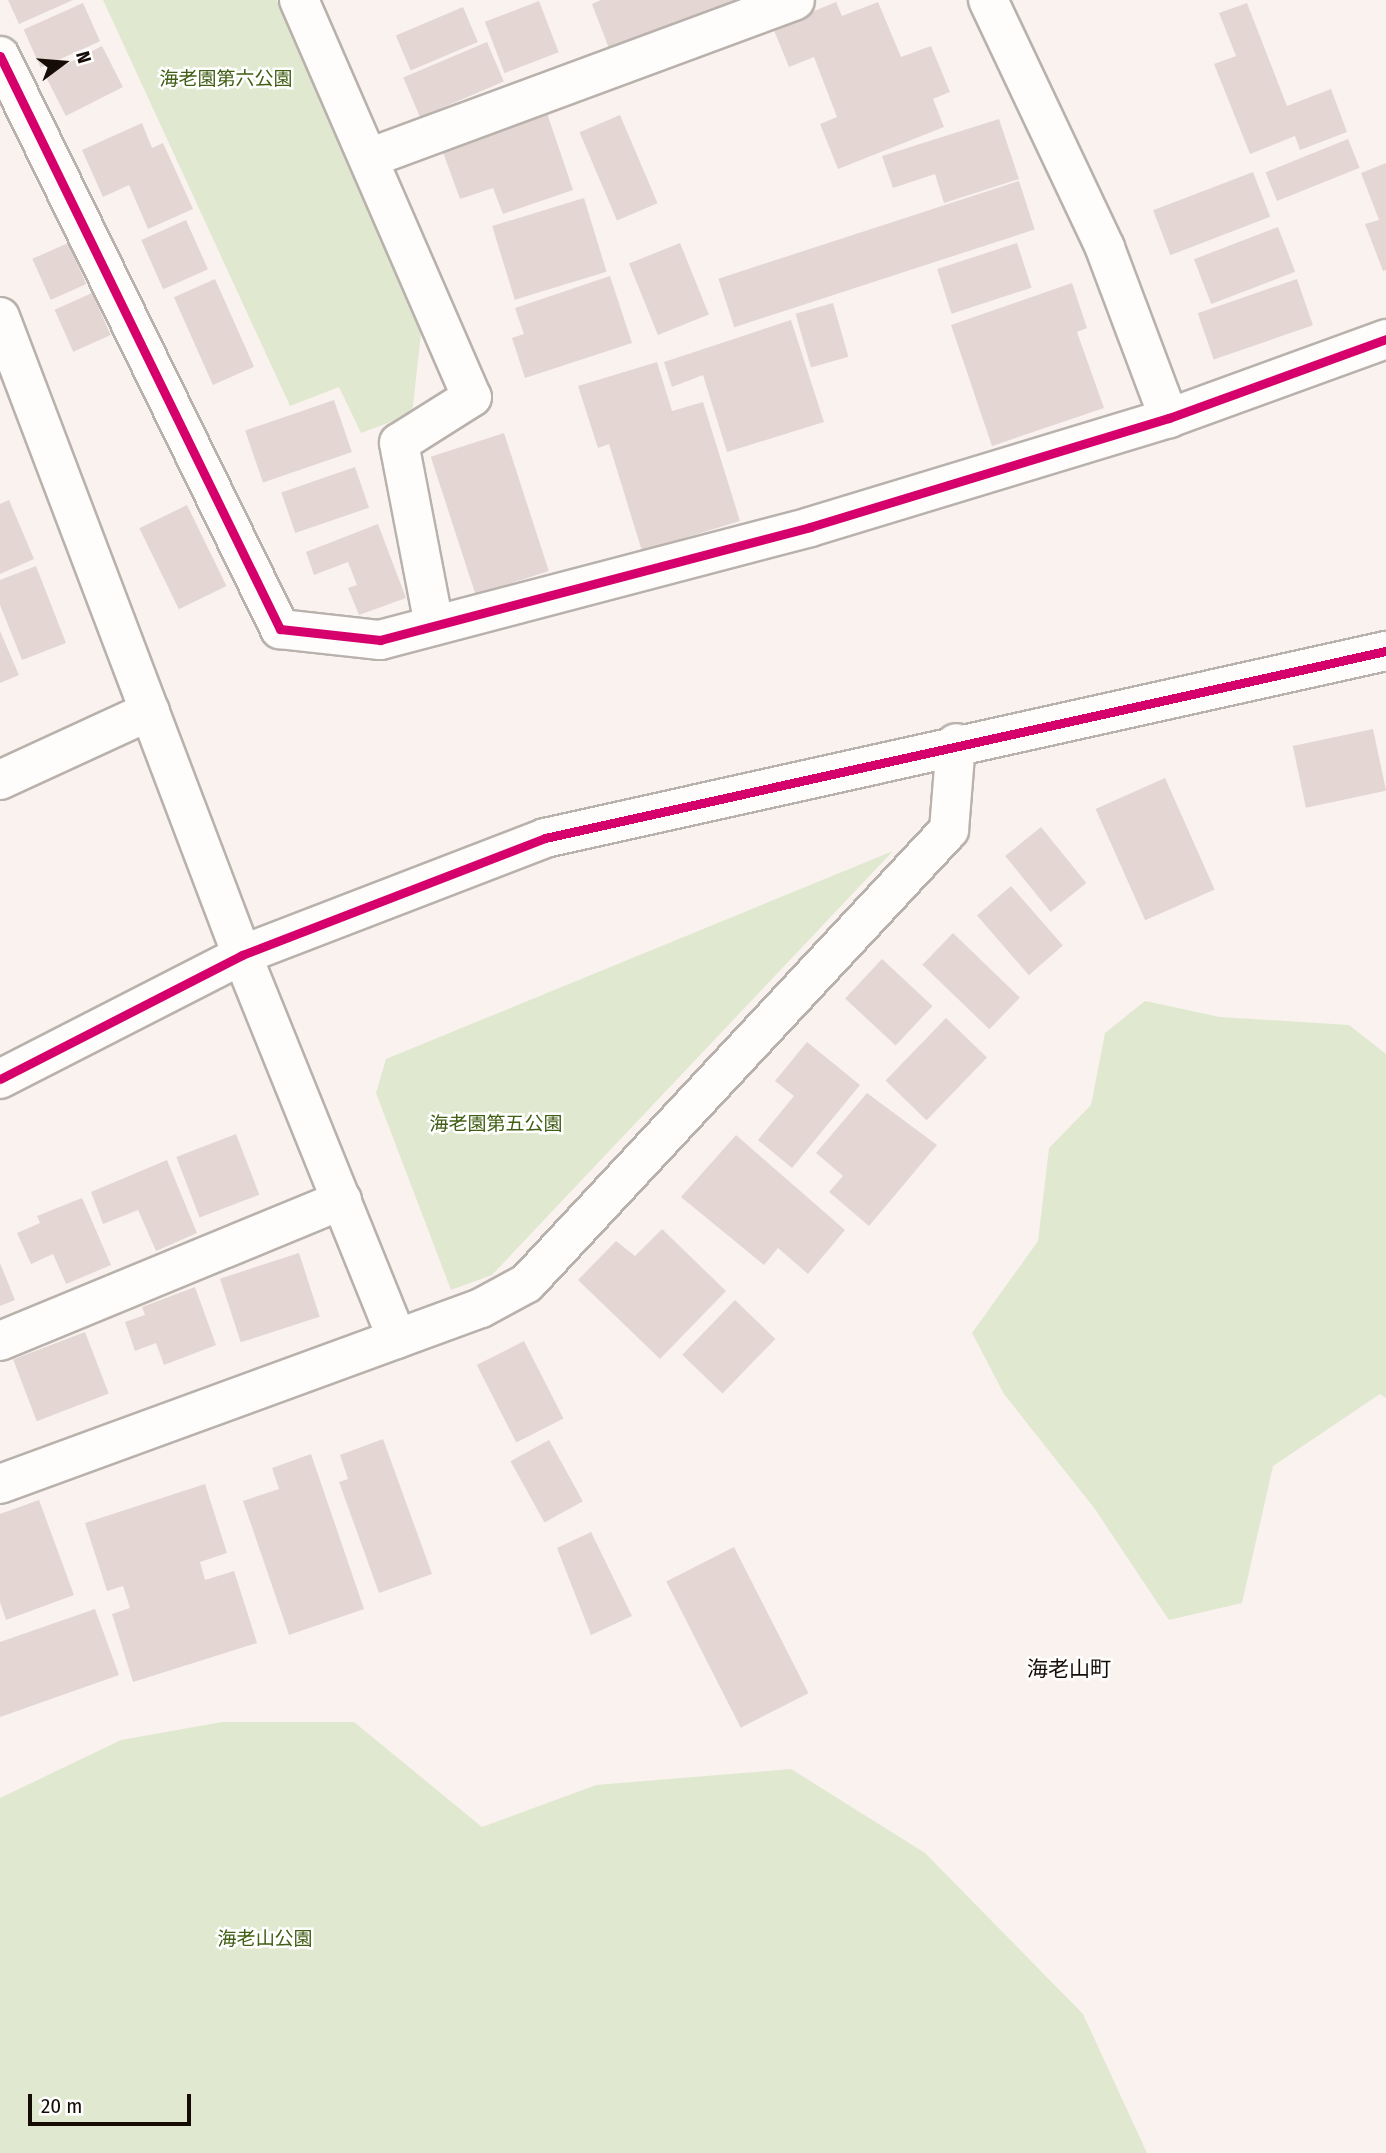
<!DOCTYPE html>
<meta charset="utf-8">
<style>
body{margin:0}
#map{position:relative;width:1386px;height:2153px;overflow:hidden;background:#f9f2ee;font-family:"Fira Sans Condensed","Noto Sans JP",sans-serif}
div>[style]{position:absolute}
.green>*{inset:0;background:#e0e9d0}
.building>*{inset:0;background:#e4d7d3;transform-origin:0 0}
.roads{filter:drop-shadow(2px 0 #b9b1ab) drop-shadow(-2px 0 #b9b1ab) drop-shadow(0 2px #b9b1ab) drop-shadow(0 -2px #b9b1ab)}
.minor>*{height:38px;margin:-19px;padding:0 19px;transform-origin:19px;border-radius:19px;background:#fefdfc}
.tertiary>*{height:38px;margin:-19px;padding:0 19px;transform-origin:19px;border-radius:19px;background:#fefdfc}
.cycleway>*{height:9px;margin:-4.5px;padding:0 4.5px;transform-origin:4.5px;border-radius:4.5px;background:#d6006c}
span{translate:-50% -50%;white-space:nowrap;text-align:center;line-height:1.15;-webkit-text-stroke:5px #fff;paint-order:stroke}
.park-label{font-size:19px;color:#415f14}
.neighbourhood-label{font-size:21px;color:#160c06}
.north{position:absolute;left:28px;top:28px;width:70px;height:70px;-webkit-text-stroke:5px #fff;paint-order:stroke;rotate:74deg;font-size:19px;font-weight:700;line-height:28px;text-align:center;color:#160c06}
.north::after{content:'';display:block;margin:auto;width:24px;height:32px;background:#160c06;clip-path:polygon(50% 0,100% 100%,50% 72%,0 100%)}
.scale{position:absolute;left:28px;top:2094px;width:163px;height:32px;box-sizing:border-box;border:4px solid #160c06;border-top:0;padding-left:9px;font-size:21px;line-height:24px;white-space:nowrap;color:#160c06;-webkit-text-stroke:5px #fff;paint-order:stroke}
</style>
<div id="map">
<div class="green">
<i style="clip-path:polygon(103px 0,277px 0,422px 325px,412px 414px,361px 433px,339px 387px,290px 406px)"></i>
<i style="clip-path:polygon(893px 851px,492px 1275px,451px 1290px,376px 1093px,386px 1059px)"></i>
<i style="clip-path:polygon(1145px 1001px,1220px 1017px,1349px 1025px,1386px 1054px,1386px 1398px,1380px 1394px,1273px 1466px,1242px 1603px,1169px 1620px,1095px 1509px,1004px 1394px,972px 1333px,1038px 1241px,1049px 1148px,1091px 1105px,1105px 1033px)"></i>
<i style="clip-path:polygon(222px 1722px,354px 1722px,482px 1827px,596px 1785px,791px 1769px,925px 1853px,1083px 2014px,1147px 2153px,0 2153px,0 1798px,121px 1740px)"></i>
</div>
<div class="building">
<i style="clip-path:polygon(8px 0,73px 0,19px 24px)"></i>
<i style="clip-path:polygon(601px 0,742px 0,610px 51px,592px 4px)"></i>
<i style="left:539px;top:1px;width:55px;height:58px;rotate:69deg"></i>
<i style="clip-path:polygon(836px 2px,842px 16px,878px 2px,901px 57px,931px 46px,950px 92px,933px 99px,944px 127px,838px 169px,820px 124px,837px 117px,814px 57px,789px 67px,773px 28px)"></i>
<i style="left:83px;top:3px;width:42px;height:65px;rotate:66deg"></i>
<i style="clip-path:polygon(1247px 3px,1287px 106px,1331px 89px,1347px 132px,1300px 150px,1295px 136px,1250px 154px,1214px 64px,1236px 56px,1219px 13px)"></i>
<i style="left:463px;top:7px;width:38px;height:73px;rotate:67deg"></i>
<i style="left:487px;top:42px;width:43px;height:91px;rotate:67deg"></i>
<i style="left:102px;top:46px;width:46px;height:64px;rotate:63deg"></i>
<i style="clip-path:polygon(545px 107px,573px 190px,503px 214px,493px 188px,460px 199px,440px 144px)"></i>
<i style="left:620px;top:115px;width:96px;height:44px;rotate:67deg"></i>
<i style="clip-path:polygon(999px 119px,1019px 179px,944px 203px,935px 174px,893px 188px,882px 156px)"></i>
<i style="clip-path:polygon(142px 123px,152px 148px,163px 143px,193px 209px,148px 229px,129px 185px,103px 197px,82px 150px)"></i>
<i style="left:1348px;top:139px;width:31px;height:89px;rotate:68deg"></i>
<i style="clip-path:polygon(1386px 163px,1386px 270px,1383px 271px,1365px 224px,1379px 220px,1361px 173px)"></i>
<i style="left:1253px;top:172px;width:48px;height:107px;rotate:69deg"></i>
<i style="left:1019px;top:181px;width:51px;height:316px;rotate:72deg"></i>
<i style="left:584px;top:198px;width:77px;height:96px;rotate:73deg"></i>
<i style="left:186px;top:220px;width:54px;height:49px;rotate:66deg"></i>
<i style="left:1278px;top:227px;width:48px;height:90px;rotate:69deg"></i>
<i style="left:68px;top:243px;width:45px;height:39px;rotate:66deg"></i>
<i style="left:680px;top:243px;width:77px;height:55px;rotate:68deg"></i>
<i style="left:1017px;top:243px;width:47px;height:84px;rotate:72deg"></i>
<i style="clip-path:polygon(610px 276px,632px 343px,525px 378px,512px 338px,524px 334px,515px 308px)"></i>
<i style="left:215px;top:279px;width:96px;height:45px;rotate:66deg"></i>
<i style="left:1297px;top:279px;width:49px;height:105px;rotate:71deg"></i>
<i style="clip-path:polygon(1072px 283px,1087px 328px,1077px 332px,1104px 408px,992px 446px,951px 325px)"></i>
<i style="left:92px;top:293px;width:46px;height:41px;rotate:66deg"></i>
<i style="left:833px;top:303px;width:56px;height:39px;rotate:74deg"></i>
<i style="clip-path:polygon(791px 320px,824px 422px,727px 452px,703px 375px,672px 387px,664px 362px)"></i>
<i style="clip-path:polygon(657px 362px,672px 411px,703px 402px,740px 521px,642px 551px,609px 444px,598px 448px,578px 386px)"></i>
<i style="left:334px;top:400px;width:55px;height:94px;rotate:71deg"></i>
<i style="left:504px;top:433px;width:145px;height:77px;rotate:72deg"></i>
<i style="left:355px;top:467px;width:43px;height:78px;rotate:71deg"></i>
<i style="clip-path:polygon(9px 500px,34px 559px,0 574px,0 504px)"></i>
<i style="left:187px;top:505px;width:90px;height:53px;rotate:64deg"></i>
<i style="clip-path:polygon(378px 524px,406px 598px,359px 615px,348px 588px,357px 585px,348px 562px,314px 575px,306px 552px)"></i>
<i style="clip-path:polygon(36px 566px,66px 643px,22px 660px,0 605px,0 580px)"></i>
<i style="clip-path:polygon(0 631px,19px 675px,0 683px)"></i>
<i style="left:1373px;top:729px;width:63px;height:82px;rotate:78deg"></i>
<i style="left:1165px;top:778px;width:122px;height:76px;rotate:66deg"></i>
<i style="left:1041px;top:827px;width:72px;height:46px;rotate:51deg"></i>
<i style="left:1011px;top:886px;width:79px;height:45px;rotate:49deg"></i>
<i style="left:953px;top:933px;width:93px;height:44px;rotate:44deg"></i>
<i style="left:882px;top:959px;width:69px;height:54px;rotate:43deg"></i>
<i style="left:946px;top:1018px;width:57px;height:87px;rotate:44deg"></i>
<i style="clip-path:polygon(807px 1042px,860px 1085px,792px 1168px,758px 1140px,794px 1096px,775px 1081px)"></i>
<i style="clip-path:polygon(867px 1093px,937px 1145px,869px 1226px,829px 1192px,843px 1176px,816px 1153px)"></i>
<i style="left:236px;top:1134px;width:65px;height:64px;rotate:69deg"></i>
<i style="clip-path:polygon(736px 1135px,845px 1230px,808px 1274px,778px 1248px,764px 1265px,681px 1197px)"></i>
<i style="clip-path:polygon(167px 1160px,197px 1233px,156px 1251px,138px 1210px,103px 1224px,91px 1192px)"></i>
<i style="clip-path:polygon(82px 1198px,111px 1265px,66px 1284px,53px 1254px,31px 1264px,17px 1233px,40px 1223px,37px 1216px)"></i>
<i style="clip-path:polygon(662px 1229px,726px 1291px,660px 1359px,578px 1280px,616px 1241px,635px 1256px)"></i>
<i style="left:299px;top:1253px;width:67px;height:83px;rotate:72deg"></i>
<i style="clip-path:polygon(0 1263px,15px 1300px,0 1306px)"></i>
<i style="clip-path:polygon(195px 1287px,216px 1345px,164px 1365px,156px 1343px,135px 1351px,125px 1322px,145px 1315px,142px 1307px)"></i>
<i style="left:735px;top:1300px;width:56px;height:76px;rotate:44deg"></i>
<i style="left:85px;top:1332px;width:66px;height:77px;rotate:69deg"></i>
<i style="left:524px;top:1341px;width:87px;height:53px;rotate:63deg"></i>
<i style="clip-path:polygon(383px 1439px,432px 1574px,379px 1593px,339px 1482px,348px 1479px,340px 1455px)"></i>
<i style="left:549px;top:1440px;width:70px;height:44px;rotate:61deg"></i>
<i style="clip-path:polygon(311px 1454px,364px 1609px,289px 1635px,243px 1501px,279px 1489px,272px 1468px)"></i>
<i style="clip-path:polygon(205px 1484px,227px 1553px,200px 1562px,205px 1580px,234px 1571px,257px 1643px,133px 1682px,112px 1614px,130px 1608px,123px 1586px,107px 1591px,85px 1523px)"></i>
<i style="clip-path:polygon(39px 1500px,74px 1595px,6px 1620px,0 1602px,0 1514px)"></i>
<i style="clip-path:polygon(591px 1532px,632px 1616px,591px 1635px,557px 1548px)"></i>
<i style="left:734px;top:1547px;width:164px;height:76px;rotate:63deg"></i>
<i style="clip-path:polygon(95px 1609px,119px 1675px,0 1717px,0 1642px)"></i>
</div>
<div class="roads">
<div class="minor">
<i style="left:299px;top:0;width:433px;rotate:66.5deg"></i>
<i style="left:472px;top:397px;width:86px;rotate:147.8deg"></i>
<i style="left:399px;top:443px;width:184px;rotate:79.1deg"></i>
<i style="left:0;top:56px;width:638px;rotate:63.96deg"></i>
<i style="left:280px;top:629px;width:101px;rotate:6.3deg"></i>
<i style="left:380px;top:640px;width:445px;rotate:-14.7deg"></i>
<i style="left:810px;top:527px;width:375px;rotate:-16.9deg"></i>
<i style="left:1169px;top:418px;width:231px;rotate:-20deg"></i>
<i style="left:369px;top:158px;width:454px;rotate:-20.3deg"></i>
<i style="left:0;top:780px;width:165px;rotate:-24.7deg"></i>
<i style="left:0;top:1341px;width:370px;rotate:-22.4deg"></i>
<i style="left:0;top:1484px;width:512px;rotate:-20.1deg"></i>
<i style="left:481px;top:1308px;width:52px;rotate:-28.5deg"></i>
<i style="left:527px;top:1283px;width:619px;rotate:-47.03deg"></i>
<i style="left:949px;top:830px;width:87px;rotate:-85.4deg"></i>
</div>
<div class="tertiary">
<i style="left:988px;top:0;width:274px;rotate:64.7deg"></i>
<i style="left:1105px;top:248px;width:182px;rotate:69.4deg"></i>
<i style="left:0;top:317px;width:682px;rotate:69.23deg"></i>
<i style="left:242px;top:955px;width:414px;rotate:68deg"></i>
<i style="left:0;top:1079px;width:272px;rotate:-27.1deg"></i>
<i style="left:242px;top:955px;width:325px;rotate:-21.1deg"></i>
<i style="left:545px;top:838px;width:862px;rotate:-12.54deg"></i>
</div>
</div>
<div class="cycleway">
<i style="left:0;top:56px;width:638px;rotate:63.96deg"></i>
<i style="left:280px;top:629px;width:101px;rotate:6.3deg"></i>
<i style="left:380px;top:640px;width:445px;rotate:-14.7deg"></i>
<i style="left:810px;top:527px;width:375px;rotate:-16.9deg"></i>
<i style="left:1169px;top:418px;width:231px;rotate:-20deg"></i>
<i style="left:0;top:1079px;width:272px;rotate:-27.1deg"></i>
<i style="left:242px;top:955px;width:325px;rotate:-21.1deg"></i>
<i style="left:545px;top:838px;width:862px;rotate:-12.54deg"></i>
</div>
<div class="park-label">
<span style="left:226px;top:79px">海老園第六公園</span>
<span style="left:496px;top:1124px">海老園第五公園</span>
<span style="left:265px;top:1939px">海老山公園</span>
</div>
<div class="neighbourhood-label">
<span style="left:1069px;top:1669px">海老山町</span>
</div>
<div class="north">N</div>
<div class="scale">20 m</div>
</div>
